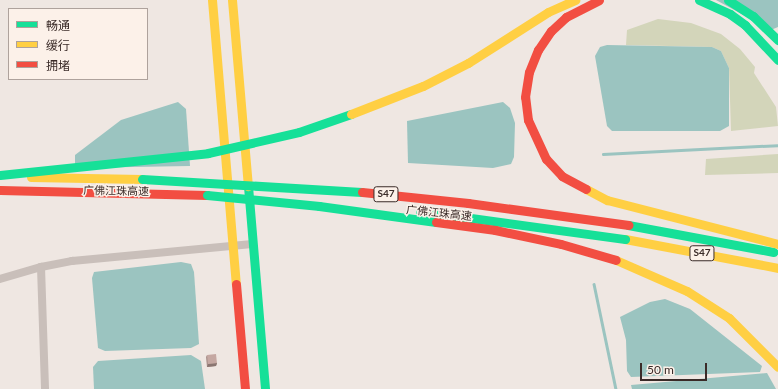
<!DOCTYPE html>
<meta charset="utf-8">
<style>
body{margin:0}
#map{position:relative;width:778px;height:389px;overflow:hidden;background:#efe7e2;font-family:Lato,"Noto Sans SC",sans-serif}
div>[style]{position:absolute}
.green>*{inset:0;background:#d3d5ba}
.water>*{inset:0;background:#9bc4c0}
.stream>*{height:2.5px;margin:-1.25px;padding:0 1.25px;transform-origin:1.25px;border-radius:1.25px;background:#9bc4c0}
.street>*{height:8px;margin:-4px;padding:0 4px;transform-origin:4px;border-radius:4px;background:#c9bfba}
.fast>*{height:9px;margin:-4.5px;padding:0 4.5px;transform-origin:4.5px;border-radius:4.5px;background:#16e098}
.slow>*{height:9px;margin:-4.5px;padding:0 4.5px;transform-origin:4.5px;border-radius:4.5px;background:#ffcf43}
.jam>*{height:9px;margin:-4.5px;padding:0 4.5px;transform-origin:4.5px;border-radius:4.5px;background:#f24e42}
.fast-bridge>*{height:9px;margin:-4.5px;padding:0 4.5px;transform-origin:4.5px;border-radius:4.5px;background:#16e098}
.slow-bridge>*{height:9px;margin:-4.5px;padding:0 4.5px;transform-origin:4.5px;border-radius:4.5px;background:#ffcf43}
.jam-bridge>*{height:9px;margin:-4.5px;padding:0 4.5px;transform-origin:4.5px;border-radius:4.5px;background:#f24e42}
.wall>*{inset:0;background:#a9908b}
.shaded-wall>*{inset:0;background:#8a7671}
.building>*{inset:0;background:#c5a8a2;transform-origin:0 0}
span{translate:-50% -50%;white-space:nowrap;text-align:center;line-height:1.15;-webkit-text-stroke:3px #fcf1e9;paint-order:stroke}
.shield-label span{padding:1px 3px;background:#fcf1e9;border:1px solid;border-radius:3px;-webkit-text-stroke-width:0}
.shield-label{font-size:10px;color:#3a2b28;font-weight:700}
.street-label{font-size:11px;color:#3a2b28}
.legend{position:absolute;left:8px;top:8px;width:140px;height:72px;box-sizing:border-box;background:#fcf1e9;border:1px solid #aea29c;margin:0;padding:5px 7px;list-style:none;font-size:12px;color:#3a2b28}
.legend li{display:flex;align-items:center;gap:8px;height:20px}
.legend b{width:20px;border:1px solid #aea29c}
.scale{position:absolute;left:640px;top:363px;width:67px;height:18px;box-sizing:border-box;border:2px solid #3a2b28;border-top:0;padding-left:5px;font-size:12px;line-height:14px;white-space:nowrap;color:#3a2b28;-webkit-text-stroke:3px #fcf1e9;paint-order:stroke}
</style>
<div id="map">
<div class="green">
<i style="clip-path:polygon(658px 19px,691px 23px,721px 34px,740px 49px,755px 67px,754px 73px,776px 107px,778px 126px,731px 131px,729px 68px,721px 51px,712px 47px,626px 45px,627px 30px)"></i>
<i style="clip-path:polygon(778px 154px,778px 173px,705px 175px,706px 159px)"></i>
</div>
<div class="water">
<i style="clip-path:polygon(716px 0,778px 0,778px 27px,771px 30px)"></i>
<i style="clip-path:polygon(607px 45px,712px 47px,721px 51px,729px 68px,729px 126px,720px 131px,612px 131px,607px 126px,595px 56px,600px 47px)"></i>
<i style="clip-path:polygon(178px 102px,186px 109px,190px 166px,75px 168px,75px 155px,121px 120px)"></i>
<i style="clip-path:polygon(503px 102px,510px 108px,515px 123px,514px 157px,511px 164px,493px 168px,408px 163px,407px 121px)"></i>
<i style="clip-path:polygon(181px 262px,191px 264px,194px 272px,199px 344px,191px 348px,105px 351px,98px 348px,92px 278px,94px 272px)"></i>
<i style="clip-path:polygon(665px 299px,690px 309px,762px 366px,760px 372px,631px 377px,627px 371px,626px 340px,620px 317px,650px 302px)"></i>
<i style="clip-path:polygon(191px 355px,201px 361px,205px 389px,94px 389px,93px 367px,98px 361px)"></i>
<i style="clip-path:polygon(767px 373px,776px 389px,632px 389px,631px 385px)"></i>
</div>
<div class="stream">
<i style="left:603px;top:154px;width:175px;rotate:-2.9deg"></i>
<i style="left:594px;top:284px;width:107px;rotate:78.2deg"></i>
</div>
<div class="street">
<i style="left:41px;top:267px;width:122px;rotate:88.1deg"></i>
<i style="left:0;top:279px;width:43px;rotate:-16.3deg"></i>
<i style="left:41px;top:267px;width:32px;rotate:-11deg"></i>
<i style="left:72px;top:261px;width:181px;rotate:-5.4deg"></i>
</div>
<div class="fast">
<i style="left:699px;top:0;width:34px;rotate:24deg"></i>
<i style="left:730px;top:14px;width:19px;rotate:36deg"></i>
<i style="left:745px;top:25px;width:48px;rotate:46.7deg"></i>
<i style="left:728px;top:0;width:30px;rotate:33deg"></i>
<i style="left:753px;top:16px;width:35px;rotate:44deg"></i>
<i style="left:248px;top:186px;width:204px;rotate:85.2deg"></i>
<i style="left:628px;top:225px;width:148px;rotate:10.5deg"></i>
</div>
<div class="slow">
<i style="left:212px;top:0;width:285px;rotate:85.2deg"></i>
<i style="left:232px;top:0;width:187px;rotate:85.1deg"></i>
<i style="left:31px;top:177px;width:111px;rotate:1deg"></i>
<i style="left:586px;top:189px;width:24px;rotate:28deg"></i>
<i style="left:607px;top:200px;width:177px;rotate:14.4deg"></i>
<i style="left:625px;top:239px;width:156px;rotate:10.7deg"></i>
</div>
<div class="jam">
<i style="left:586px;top:189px;width:27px;rotate:-152deg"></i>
<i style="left:562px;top:176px;width:23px;rotate:-133deg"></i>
<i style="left:546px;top:159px;width:43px;rotate:-114.8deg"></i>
<i style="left:528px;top:120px;width:23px;rotate:-97deg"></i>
<i style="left:525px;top:97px;width:25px;rotate:-81deg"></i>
<i style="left:529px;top:72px;width:24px;rotate:-68deg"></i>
<i style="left:538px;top:50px;width:23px;rotate:-56deg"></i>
<i style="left:551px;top:31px;width:21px;rotate:-43deg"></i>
<i style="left:566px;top:17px;width:37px;rotate:-27deg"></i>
<i style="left:0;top:190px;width:207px;rotate:1.4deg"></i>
<i style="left:236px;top:284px;width:105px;rotate:85.1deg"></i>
</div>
<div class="fast-bridge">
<i style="left:0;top:175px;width:209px;rotate:-6deg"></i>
<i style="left:208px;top:153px;width:93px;rotate:-13deg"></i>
<i style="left:299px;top:132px;width:55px;rotate:-19.1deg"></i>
<i style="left:142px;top:179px;width:220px;rotate:3.4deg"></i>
<i style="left:207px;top:195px;width:113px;rotate:5.6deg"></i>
<i style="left:319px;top:206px;width:118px;rotate:7.8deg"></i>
<i style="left:420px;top:211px;width:207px;rotate:7.8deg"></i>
</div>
<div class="slow-bridge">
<i style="left:351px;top:114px;width:77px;rotate:-21.3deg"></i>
<i style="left:423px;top:86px;width:51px;rotate:-27.1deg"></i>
<i style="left:468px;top:63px;width:95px;rotate:-32.5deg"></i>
<i style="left:548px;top:12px;width:30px;rotate:-24deg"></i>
<i style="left:616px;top:260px;width:77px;rotate:23.6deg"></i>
<i style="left:687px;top:291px;width:50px;rotate:32.7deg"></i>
<i style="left:729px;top:318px;width:69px;rotate:45deg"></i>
</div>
<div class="jam-bridge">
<i style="left:362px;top:192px;width:107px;rotate:5.9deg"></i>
<i style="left:468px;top:203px;width:162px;rotate:7.8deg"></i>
<i style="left:436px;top:222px;width:60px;rotate:7.7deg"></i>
<i style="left:495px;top:230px;width:67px;rotate:12deg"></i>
<i style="left:561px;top:244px;width:57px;rotate:16.2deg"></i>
</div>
<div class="wall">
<i style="clip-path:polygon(207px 355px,217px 363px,216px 366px,207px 367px,206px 357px)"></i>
</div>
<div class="shaded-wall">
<i style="clip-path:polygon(217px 363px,216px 366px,207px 367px,208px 364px)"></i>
</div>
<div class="building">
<i style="left:216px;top:354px;width:9px;height:9px;rotate:84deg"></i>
</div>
<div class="shield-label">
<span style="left:386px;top:194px">S47</span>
<span style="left:702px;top:253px">S47</span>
</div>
<div class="street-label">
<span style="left:116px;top:191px;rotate:1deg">广佛江珠高速</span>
<span style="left:439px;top:213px;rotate:6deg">广佛江珠高速</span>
</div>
<ul class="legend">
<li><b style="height:5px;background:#16e098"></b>畅通</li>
<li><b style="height:5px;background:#ffcf43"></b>缓行</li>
<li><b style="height:5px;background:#f24e42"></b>拥堵</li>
</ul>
<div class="scale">50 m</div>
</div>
